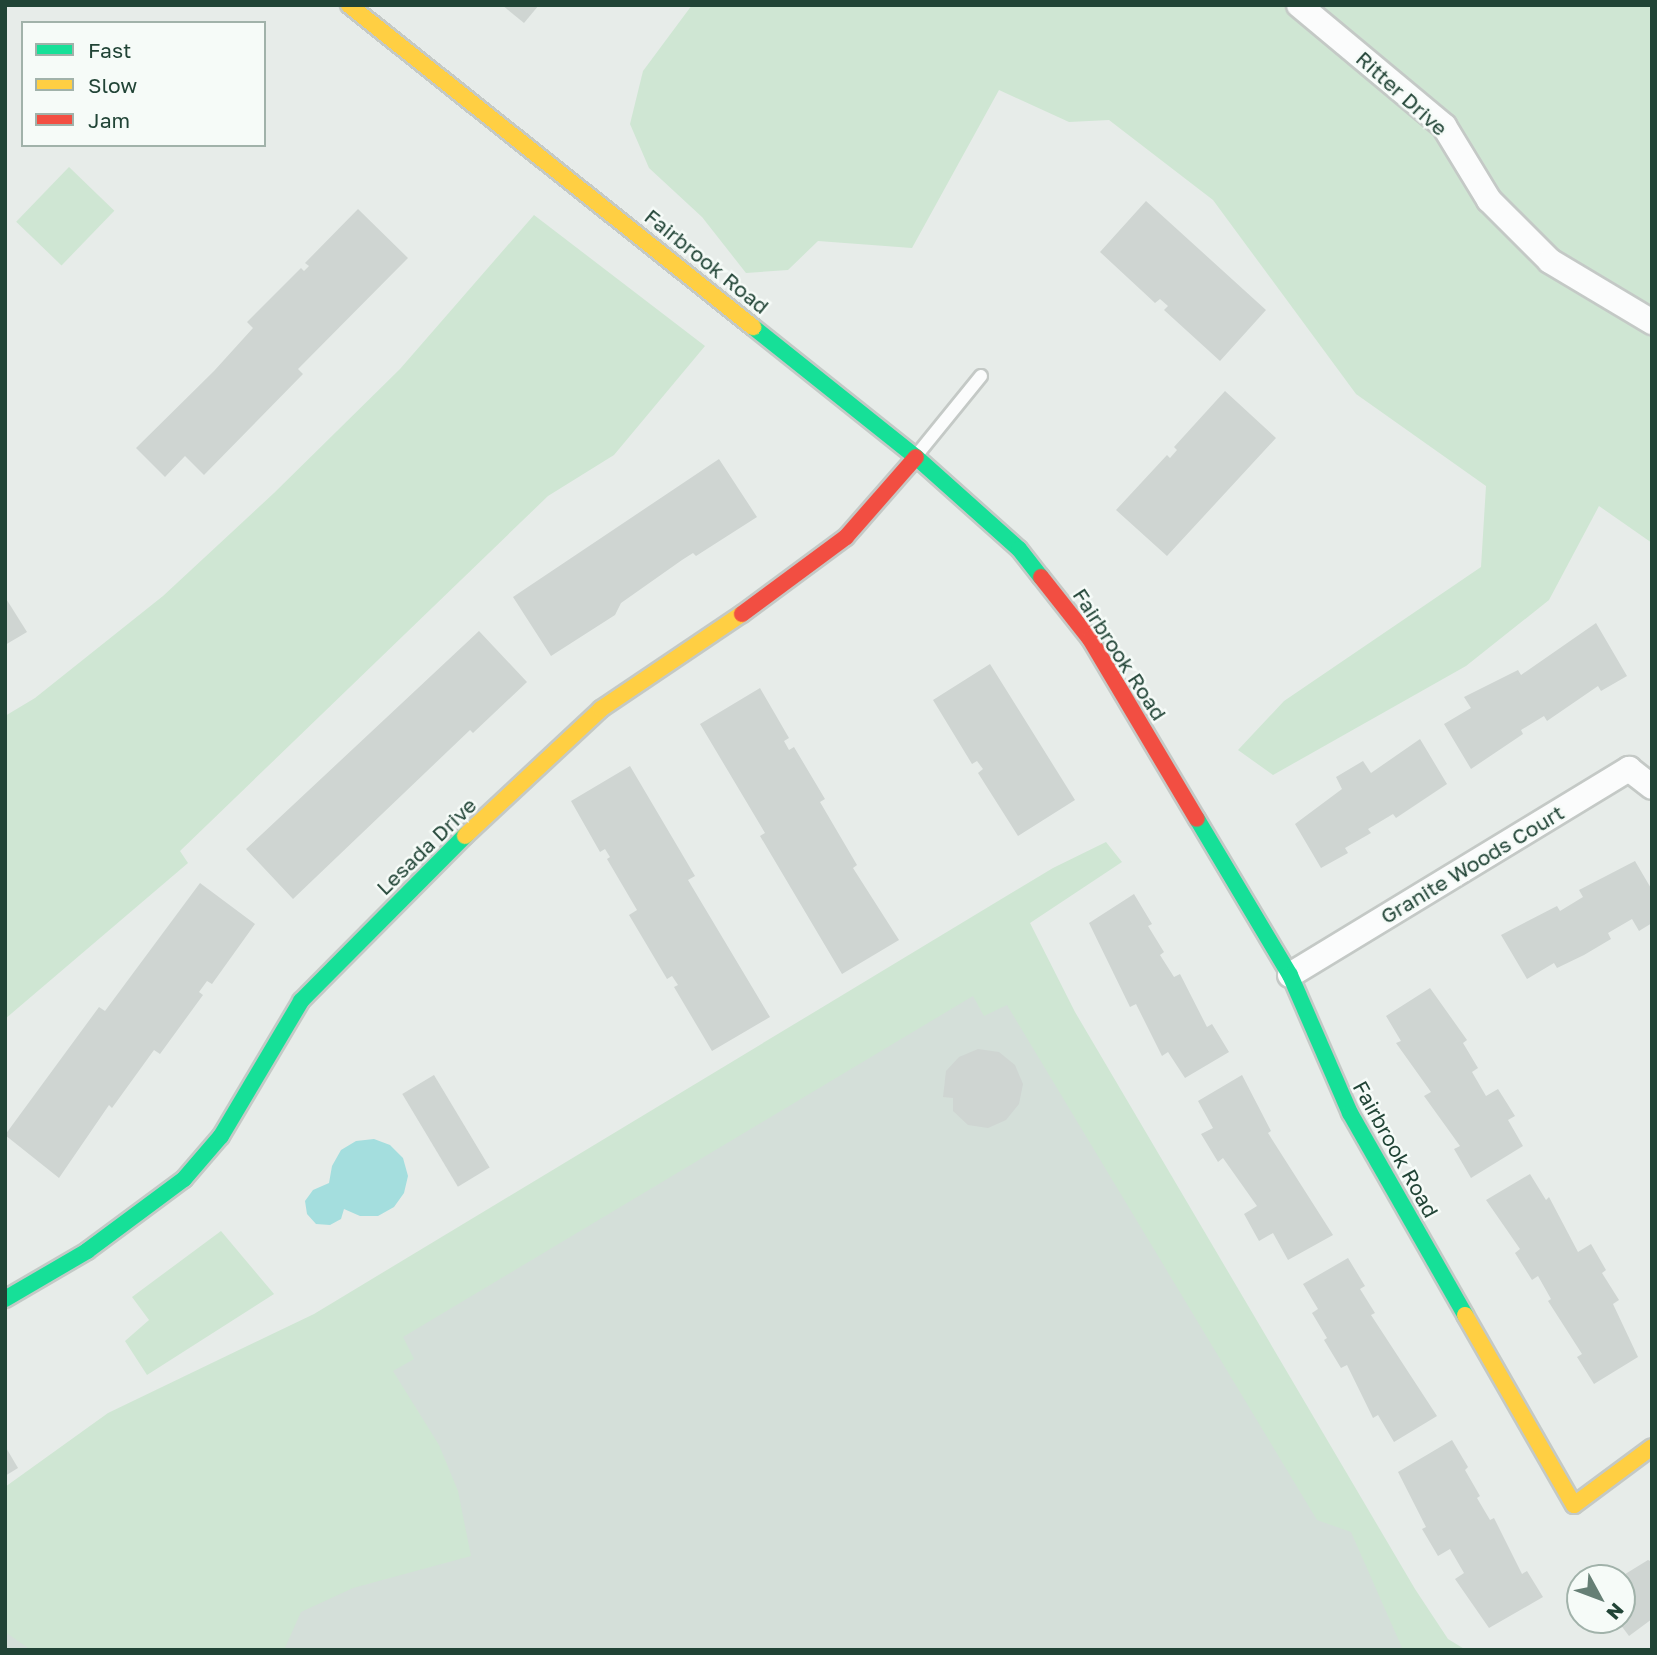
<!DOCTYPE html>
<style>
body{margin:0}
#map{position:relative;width:1657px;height:1655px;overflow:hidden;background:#e7ece9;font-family:"Golos Text",sans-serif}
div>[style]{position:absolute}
.built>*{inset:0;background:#d4dfd9}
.green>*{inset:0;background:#cfe6d3;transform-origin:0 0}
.water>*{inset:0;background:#a4dede}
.building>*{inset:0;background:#cfd5d2;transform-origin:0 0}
.roads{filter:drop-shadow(2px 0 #c4c9c6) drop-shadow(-2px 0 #c4c9c6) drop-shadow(0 2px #c4c9c6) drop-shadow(0 -2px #c4c9c6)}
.lane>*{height:12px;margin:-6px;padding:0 6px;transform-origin:6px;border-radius:6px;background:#fbfcfc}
.street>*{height:24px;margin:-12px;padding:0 12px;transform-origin:12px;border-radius:12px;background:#fbfcfc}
.fast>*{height:16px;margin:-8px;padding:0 8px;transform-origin:8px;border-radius:8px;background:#16e098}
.slow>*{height:16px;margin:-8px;padding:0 8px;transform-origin:8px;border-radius:8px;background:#ffcf43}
.jam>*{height:16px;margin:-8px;padding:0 8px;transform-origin:8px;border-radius:8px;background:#f24e42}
span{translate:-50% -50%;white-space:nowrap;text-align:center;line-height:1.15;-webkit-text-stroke:5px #f6fbf8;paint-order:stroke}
.street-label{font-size:21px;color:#214436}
.frame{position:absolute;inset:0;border:7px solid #214436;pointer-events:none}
.legend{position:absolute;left:21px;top:21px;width:245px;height:126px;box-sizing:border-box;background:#f6fbf8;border:2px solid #a1b2aa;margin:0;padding:9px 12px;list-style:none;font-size:21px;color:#214436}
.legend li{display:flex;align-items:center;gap:14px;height:35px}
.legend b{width:35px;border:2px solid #a1b2aa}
.north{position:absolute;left:1566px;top:1564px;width:70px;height:70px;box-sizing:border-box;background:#f6fbf8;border:2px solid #a1b2aa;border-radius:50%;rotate:131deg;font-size:19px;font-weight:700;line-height:28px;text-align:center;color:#214436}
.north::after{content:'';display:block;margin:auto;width:24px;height:32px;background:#667f75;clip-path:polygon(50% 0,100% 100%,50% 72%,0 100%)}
</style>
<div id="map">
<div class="built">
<i style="clip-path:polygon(1009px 914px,1429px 1650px,5px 1650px,5px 1513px)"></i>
</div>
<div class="green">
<i style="clip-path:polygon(692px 5px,1652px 5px,1652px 543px,1599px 506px,1549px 600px,1466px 666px,1273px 775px,1238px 750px,1284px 701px,1481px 567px,1486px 486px,1356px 394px,1213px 200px,1109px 120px,1069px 122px,999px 90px,912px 248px,818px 241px,788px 270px,746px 273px,702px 217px,649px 168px,630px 124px,643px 71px)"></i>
<i style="left:69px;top:167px;width:63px;height:76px;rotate:44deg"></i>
<i style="clip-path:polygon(534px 215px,705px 346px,614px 455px,548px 496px,180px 851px,188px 863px,5px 1019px,5px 716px,35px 698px,163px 596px,274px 493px,400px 369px)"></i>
<i style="clip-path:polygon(1106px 842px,1122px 862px,1030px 923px,1075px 1012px,1415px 1589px,1448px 1639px,1466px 1650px,1403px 1650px,1351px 1532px,1317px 1520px,1007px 1005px,984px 1016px,973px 996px,403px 1337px,414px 1359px,393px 1371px,439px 1445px,458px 1491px,471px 1556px,353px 1588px,301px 1612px,284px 1650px,31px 1650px,5px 1632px,5px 1487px,108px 1413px,314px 1314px,1053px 868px)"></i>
<i style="clip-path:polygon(221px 1231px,274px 1294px,147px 1375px,125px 1341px,149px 1320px,132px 1297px)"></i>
</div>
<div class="water">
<i style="clip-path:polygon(374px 1139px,390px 1145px,403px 1158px,408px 1176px,404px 1193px,394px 1207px,378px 1216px,360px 1216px,344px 1209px,341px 1219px,330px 1225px,316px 1224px,307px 1214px,305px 1201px,313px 1190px,329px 1183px,332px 1166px,341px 1150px,356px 1141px)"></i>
</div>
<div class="building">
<i style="clip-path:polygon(502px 5px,539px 5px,524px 23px)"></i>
<i style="clip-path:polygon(1146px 201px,1266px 310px,1220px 361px,1164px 310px,1168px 306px,1160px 299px,1155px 303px,1100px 252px)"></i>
<i style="clip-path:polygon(358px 209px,408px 258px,298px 369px,303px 374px,204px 475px,185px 456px,165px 477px,136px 448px,214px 371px,253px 328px,247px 322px,301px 268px,304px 271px,309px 266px,305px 263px)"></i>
<i style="clip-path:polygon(1225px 391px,1276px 438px,1167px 556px,1116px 510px,1167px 455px,1170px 458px,1177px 450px,1174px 447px)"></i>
<i style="clip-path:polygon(719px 459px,757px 517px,696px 556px,693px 553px,682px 560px,621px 603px,615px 615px,551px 656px,513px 597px)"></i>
<i style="clip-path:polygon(5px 597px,27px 632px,5px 645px)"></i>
<i style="clip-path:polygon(1596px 623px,1627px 676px,1601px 691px,1598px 686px,1547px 721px,1544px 716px,1521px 730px,1523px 734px,1471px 769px,1444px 724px,1471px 708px,1464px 697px,1518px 670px,1521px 675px)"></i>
<i style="clip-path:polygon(479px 631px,527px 682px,473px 733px,470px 730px,293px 899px,246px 849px)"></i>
<i style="clip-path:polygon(990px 664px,1075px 800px,1018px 836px,978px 773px,983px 769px,977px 761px,972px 764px,933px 700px)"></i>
<i style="clip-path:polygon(760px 688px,789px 738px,784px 741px,789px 750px,794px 747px,825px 799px,820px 802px,857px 865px,853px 868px,899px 940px,842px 974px,760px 836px,765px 833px,700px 724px)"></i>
<i style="clip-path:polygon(1420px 739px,1447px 784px,1396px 818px,1393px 814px,1368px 829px,1371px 833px,1345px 848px,1348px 853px,1321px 868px,1295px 824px,1342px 789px,1336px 777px,1363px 761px,1371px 773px)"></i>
<i style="clip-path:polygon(630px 766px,695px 876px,688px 880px,770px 1017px,712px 1051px,674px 987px,678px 985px,672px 976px,667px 979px,629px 915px,637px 910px,607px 859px,610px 857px,605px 849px,600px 852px,571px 801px)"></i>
<i style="clip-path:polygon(1635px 861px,1652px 890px,1652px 923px,1639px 931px,1632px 919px,1608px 933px,1611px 939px,1584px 955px,1557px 968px,1554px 963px,1527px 979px,1501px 935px,1557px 906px,1560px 911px,1583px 897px,1579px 890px)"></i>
<i style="clip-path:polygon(200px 883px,255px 924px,212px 984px,207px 981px,199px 992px,203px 995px,160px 1054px,154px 1050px,112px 1108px,109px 1105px,59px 1178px,5px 1135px,99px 1007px,105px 1011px)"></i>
<i style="clip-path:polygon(1134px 894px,1152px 924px,1148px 926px,1164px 952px,1160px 955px,1174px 977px,1180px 974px,1207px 1027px,1212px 1024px,1229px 1052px,1185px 1078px,1168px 1052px,1162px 1056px,1136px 1004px,1130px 1007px,1089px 923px)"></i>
<i style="clip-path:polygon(1430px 988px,1467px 1040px,1463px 1043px,1478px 1068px,1472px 1072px,1486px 1096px,1498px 1089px,1515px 1116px,1508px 1120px,1523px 1146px,1471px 1178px,1454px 1149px,1460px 1146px,1424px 1096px,1431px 1092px,1396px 1043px,1401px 1041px,1386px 1016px)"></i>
<i style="clip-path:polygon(978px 1049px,999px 1052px,1015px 1065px,1023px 1084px,1019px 1104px,1006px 1120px,988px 1128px,968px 1125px,953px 1111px,953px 1098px,943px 1097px,946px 1071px,959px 1057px)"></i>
<i style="left:434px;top:1075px;width:108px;height:37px;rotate:59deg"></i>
<i style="clip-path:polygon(1242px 1075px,1271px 1131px,1268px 1133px,1333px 1235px,1288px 1260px,1273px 1233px,1259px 1241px,1244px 1214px,1257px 1206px,1223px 1158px,1218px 1162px,1201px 1134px,1213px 1128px,1198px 1101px)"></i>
<i style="clip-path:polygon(1530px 1174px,1546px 1200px,1549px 1197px,1578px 1252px,1591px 1244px,1606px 1270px,1602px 1273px,1619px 1300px,1613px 1304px,1638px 1357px,1594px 1384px,1577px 1357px,1582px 1354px,1548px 1301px,1551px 1299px,1538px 1276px,1532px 1280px,1515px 1253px,1520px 1249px,1486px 1200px)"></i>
<i style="clip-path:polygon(1348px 1258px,1365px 1286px,1360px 1289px,1375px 1313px,1371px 1315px,1437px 1416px,1394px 1442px,1378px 1415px,1373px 1418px,1347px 1365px,1341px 1368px,1324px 1340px,1327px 1338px,1312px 1313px,1318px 1309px,1303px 1284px)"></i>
<i style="clip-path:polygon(1452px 1440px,1468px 1467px,1465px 1470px,1480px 1496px,1477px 1498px,1490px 1520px,1494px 1518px,1522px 1574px,1527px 1571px,1543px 1597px,1489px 1628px,1455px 1579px,1464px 1573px,1450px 1549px,1438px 1556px,1422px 1529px,1426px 1527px,1398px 1472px)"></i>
<i style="clip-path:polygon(5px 1446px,18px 1468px,5px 1476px)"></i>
<i style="clip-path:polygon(1648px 1560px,1652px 1562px,1652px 1619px,1629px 1636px,1617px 1620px,1622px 1620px,1622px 1576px)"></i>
</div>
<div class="roads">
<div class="lane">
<i style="left:916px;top:456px;width:103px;rotate:-50.9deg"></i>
</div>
<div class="street">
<i style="left:1299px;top:5px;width:189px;rotate:39.8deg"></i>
<i style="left:1444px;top:126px;width:87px;rotate:58.7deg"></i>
<i style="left:1489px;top:200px;width:86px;rotate:45deg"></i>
<i style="left:1550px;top:261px;width:119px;rotate:30.9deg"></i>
<i style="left:1290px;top:975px;width:397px;rotate:-31.3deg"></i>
<i style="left:1629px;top:769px;width:29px;rotate:38deg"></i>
</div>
<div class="fast">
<i style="left:753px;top:327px;width:208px;rotate:38.6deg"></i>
<i style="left:916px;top:457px;width:138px;rotate:41.8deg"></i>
<i style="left:1019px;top:549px;width:36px;rotate:52deg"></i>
<i style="left:1197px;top:819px;width:182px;rotate:59.2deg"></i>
<i style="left:1290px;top:975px;width:150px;rotate:66.5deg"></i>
<i style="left:1350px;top:1113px;width:232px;rotate:60.3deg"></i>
<i style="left:5px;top:1299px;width:95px;rotate:-30.3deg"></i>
<i style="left:87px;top:1251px;width:121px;rotate:-36.6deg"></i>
<i style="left:184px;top:1179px;width:57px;rotate:-49.3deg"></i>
<i style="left:221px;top:1136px;width:157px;rotate:-59.3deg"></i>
<i style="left:301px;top:1001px;width:233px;rotate:-45.2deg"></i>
</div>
<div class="slow">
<i style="left:349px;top:5px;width:517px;rotate:38.56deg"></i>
<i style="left:465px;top:836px;width:186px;rotate:-43deg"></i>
<i style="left:601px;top:709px;width:170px;rotate:-34deg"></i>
<i style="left:1465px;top:1315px;width:219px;rotate:60.2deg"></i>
<i style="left:1574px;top:1505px;width:97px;rotate:-36.6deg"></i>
</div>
<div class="jam">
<i style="left:1041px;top:577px;width:79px;rotate:51.7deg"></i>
<i style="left:1090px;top:639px;width:209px;rotate:59.3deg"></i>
<i style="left:742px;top:614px;width:129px;rotate:-36.5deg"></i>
<i style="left:846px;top:537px;width:106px;rotate:-48.8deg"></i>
</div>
</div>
<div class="street-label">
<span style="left:1402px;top:93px;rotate:42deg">Ritter Drive</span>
<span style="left:707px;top:261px;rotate:39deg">Fairbrook Road</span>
<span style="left:1120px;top:654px;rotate:57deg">Fairbrook Road</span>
<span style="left:426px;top:846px;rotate:-44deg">Lesada Drive</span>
<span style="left:1472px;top:864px;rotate:-31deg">Granite Woods Court</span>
<span style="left:1396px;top:1149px;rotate:61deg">Fairbrook Road</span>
</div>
<div class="frame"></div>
<ul class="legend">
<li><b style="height:9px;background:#16e098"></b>Fast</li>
<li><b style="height:9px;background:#ffcf43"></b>Slow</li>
<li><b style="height:9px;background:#f24e42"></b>Jam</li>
</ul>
<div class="north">N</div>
</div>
